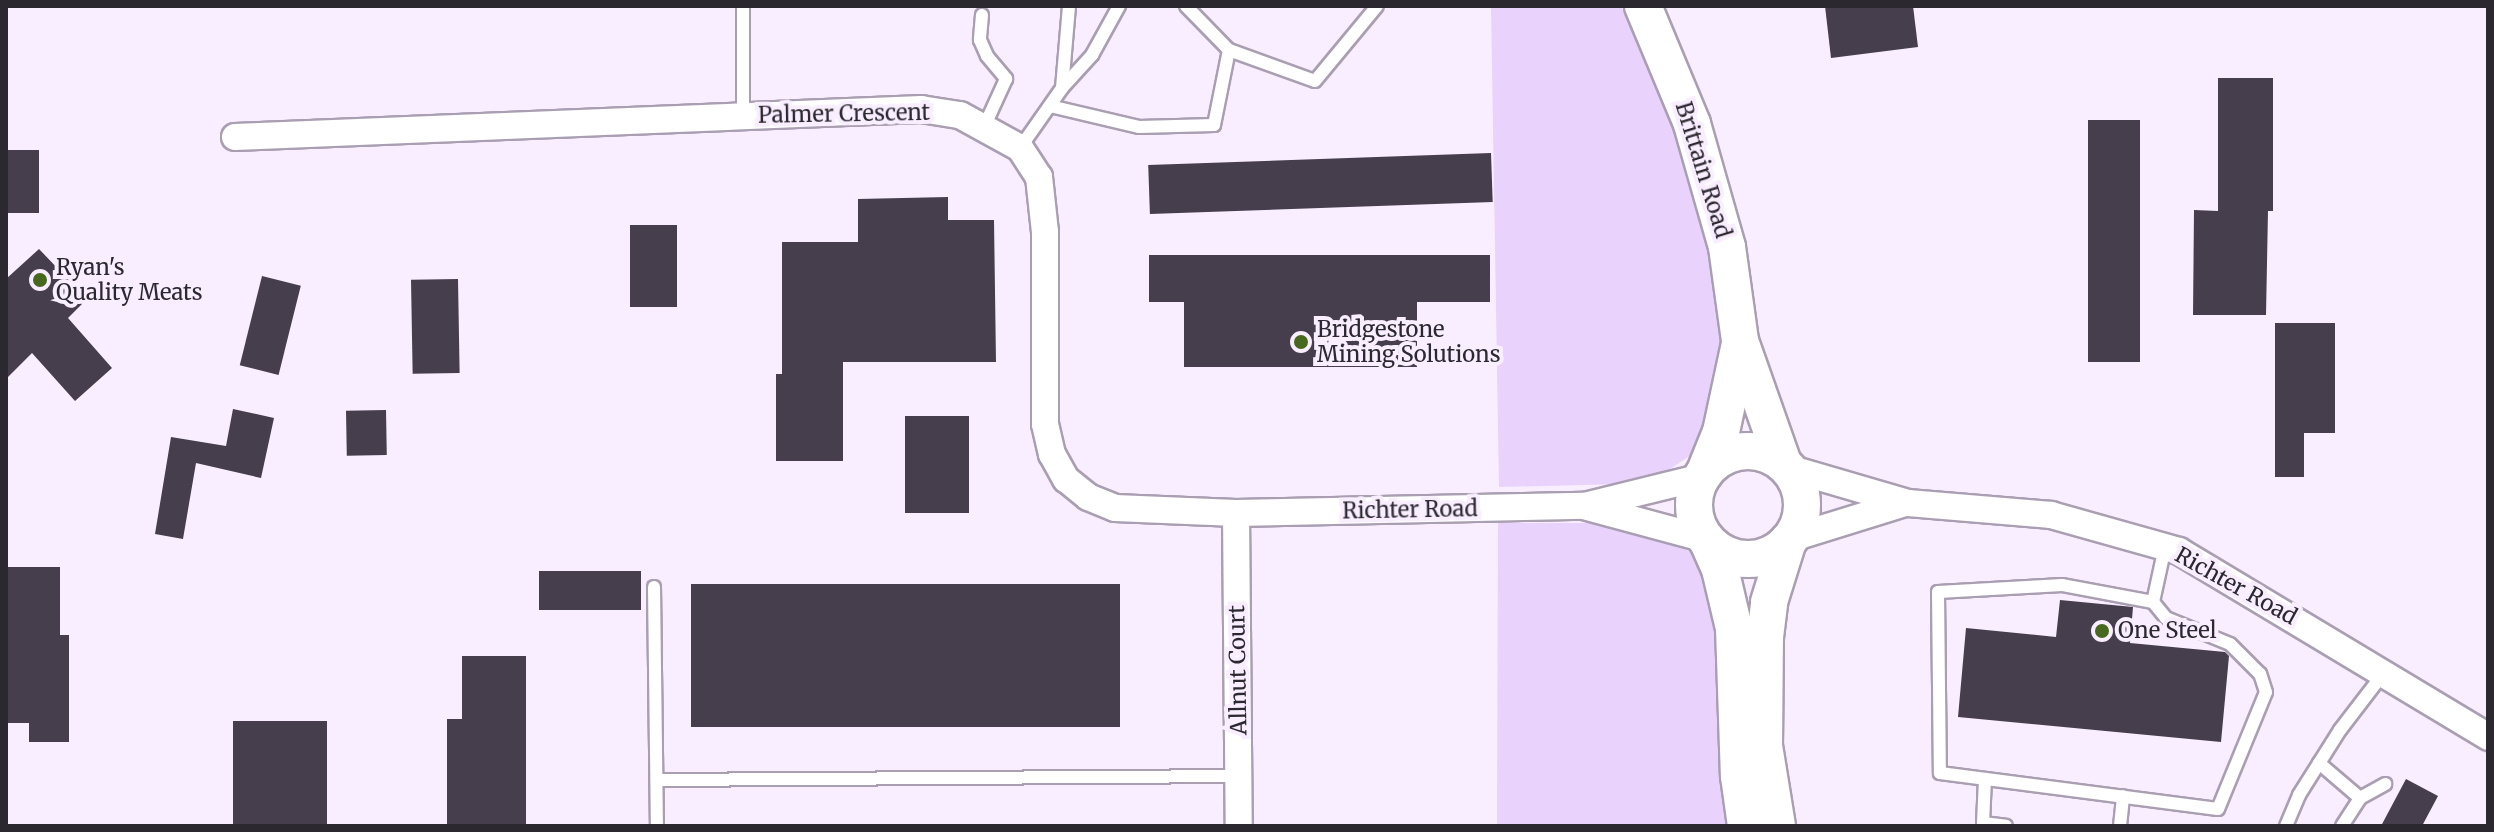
<!DOCTYPE html>
<style>
body{margin:0}
#map{position:relative;width:2494px;height:832px;overflow:hidden;background:#f8eeff;font-family:Merriweather,serif}
div>[style]{position:absolute}
.green>*{inset:0;background:#e9d2fb}
.building>*{inset:0;background:#463d4d;transform-origin:0 0}
.roads{filter:drop-shadow(2px 0 #aa9fb2) drop-shadow(-2px 0 #aa9fb2) drop-shadow(0 2px #aa9fb2) drop-shadow(0 -2px #aa9fb2)}
.lane>*{height:12px;margin:-6px;padding:0 6px;transform-origin:6px;border-radius:6px;background:#fff}
.street>*{height:26px;margin:-13px;padding:0 13px;transform-origin:13px;border-radius:13px;background:#fff}
.secondary>*{height:36px;margin:-18px;padding:0 18px;transform-origin:18px;border-radius:18px;background:#fff}
.secondary>.ring{margin:-18px;padding:0;box-sizing:content-box;background:none;border:36px solid #fff;border-radius:50%}
.dots>*{width:22px;height:22px;translate:-50% -50%;box-sizing:border-box;border:4px solid #f8eeff;border-radius:50%}
span{translate:-50% -50%;white-space:nowrap;text-align:center;line-height:1.15;-webkit-text-stroke:8px #f8eeff;paint-order:stroke}
.street-label{font-size:22px;color:#2c282f}
.poi-label{font-size:22px;color:#2c282f}
.left{translate:0 -50%;text-align:left}
.frame{position:absolute;inset:0;border:8px solid #2c282f;pointer-events:none}
</style>
<div id="map">
<div class="green">
<i style="clip-path:polygon(1491px 6px,1621px 6px,1661px 86px,1692px 172px,1716px 271px,1723px 351px,1708px 427px,1691px 455px,1667px 471px,1621px 484px,1499px 487px)"></i>
<i style="clip-path:polygon(1498px 523px,1607px 523px,1654px 533px,1692px 553px,1714px 589px,1734px 826px,1497px 826px)"></i>
</div>
<div class="building">
<i style="clip-path:polygon(1825px 6px,1913px 6px,1918px 47px,1831px 58px)"></i>
<i style="clip-path:polygon(2218px 78px,2273px 78px,2273px 211px,2268px 211px,2266px 315px,2193px 315px,2194px 210px,2218px 211px)"></i>
<i style="left:2088px;top:120px;width:52px;height:242px"></i>
<i style="left:6px;top:150px;width:33px;height:63px"></i>
<i style="left:1491px;top:153px;width:49px;height:343px;rotate:88deg"></i>
<i style="clip-path:polygon(948px 197px,948px 220px,994px 220px,996px 362px,843px 362px,843px 461px,776px 461px,776px 374px,782px 374px,782px 242px,858px 242px,858px 199px)"></i>
<i style="left:630px;top:225px;width:47px;height:82px"></i>
<i style="clip-path:polygon(39px 249px,87px 299px,68px 318px,112px 368px,75px 401px,32px 353px,6px 379px,6px 279px)"></i>
<i style="clip-path:polygon(1149px 255px,1490px 255px,1490px 302px,1417px 302px,1417px 367px,1184px 367px,1184px 302px,1149px 302px)"></i>
<i style="left:262px;top:276px;width:40px;height:92px;rotate:14deg"></i>
<i style="left:458px;top:279px;width:94px;height:47px;rotate:89deg"></i>
<i style="clip-path:polygon(2275px 323px,2335px 323px,2335px 433px,2304px 433px,2304px 477px,2275px 477px)"></i>
<i style="clip-path:polygon(233px 409px,274px 418px,261px 478px,196px 463px,183px 539px,155px 534px,171px 437px,226px 446px)"></i>
<i style="left:386px;top:410px;width:45px;height:40px;rotate:89deg"></i>
<i style="left:905px;top:416px;width:64px;height:97px"></i>
<i style="clip-path:polygon(6px 567px,60px 567px,60px 635px,69px 635px,69px 742px,29px 742px,29px 723px,6px 723px)"></i>
<i style="left:539px;top:571px;width:102px;height:39px"></i>
<i style="left:691px;top:584px;width:429px;height:143px"></i>
<i style="clip-path:polygon(2060px 600px,2133px 607px,2130px 643px,2225px 652px,2229px 656px,2221px 742px,1958px 717px,1966px 628px,2056px 637px)"></i>
<i style="clip-path:polygon(462px 656px,526px 656px,526px 826px,447px 826px,447px 719px,462px 719px)"></i>
<i style="left:233px;top:721px;width:94px;height:105px"></i>
<i style="clip-path:polygon(2406px 779px,2438px 796px,2422px 826px,2381px 826px)"></i>
</div>
<div class="roads">
<div class="lane">
<i style="left:743px;top:6px;width:111px;rotate:90deg"></i>
<i style="left:1186px;top:6px;width:62px;rotate:45.7deg"></i>
<i style="left:1229px;top:50px;width:91px;rotate:19.8deg"></i>
<i style="left:1315px;top:81px;width:97px;rotate:-50.4deg"></i>
<i style="left:982px;top:15px;width:25px;rotate:95deg"></i>
<i style="left:980px;top:40px;width:17px;rotate:66deg"></i>
<i style="left:987px;top:56px;width:30px;rotate:50deg"></i>
<i style="left:1006px;top:79px;width:53px;rotate:114.6deg"></i>
<i style="left:1062px;top:88px;width:45px;rotate:-47.7deg"></i>
<i style="left:1092px;top:55px;width:56px;rotate:-61.1deg"></i>
<i style="left:1050px;top:106px;width:91px;rotate:13.3deg"></i>
<i style="left:1139px;top:127px;width:75px;rotate:-1.5deg"></i>
<i style="left:1214px;top:125px;width:76px;rotate:-78.7deg"></i>
<i style="left:1020px;top:148px;width:73px;rotate:-55deg"></i>
<i style="left:1062px;top:88px;width:82px;rotate:-85.1deg"></i>
<i style="left:654px;top:587px;width:239px;rotate:89.3deg"></i>
<i style="left:2153px;top:602px;width:93px;rotate:-169.4deg"></i>
<i style="left:2062px;top:585px;width:124px;rotate:176.8deg"></i>
<i style="left:1938px;top:592px;width:181px;rotate:89.4deg"></i>
<i style="left:1940px;top:773px;width:280px;rotate:7.4deg"></i>
<i style="left:2218px;top:809px;width:126px;rotate:-67.7deg"></i>
<i style="left:2266px;top:692px;width:19px;rotate:-108deg"></i>
<i style="left:2260px;top:674px;width:42px;rotate:-135deg"></i>
<i style="left:2230px;top:644px;width:69px;rotate:-157.9deg"></i>
<i style="left:2166px;top:618px;width:21px;rotate:-129deg"></i>
<i style="left:2153px;top:602px;width:56px;rotate:-77.7deg"></i>
<i style="left:2319px;top:763px;width:54px;rotate:40.5deg"></i>
<i style="left:1985px;top:779px;width:44px;rotate:92.6deg"></i>
<i style="left:1983px;top:823px;width:23px;rotate:7deg"></i>
<i style="left:657px;top:780px;width:582px;rotate:-0.39deg"></i>
<i style="left:2120px;top:826px;width:30px;rotate:-84deg"></i>
<i style="left:2286px;top:826px;width:34px;rotate:-67deg"></i>
<i style="left:2299px;top:795px;width:77px;rotate:-57.8deg"></i>
<i style="left:2340px;top:730px;width:71px;rotate:-52.5deg"></i>
<i style="left:2342px;top:826px;width:33px;rotate:-57deg"></i>
<i style="left:2360px;top:798px;width:29px;rotate:-29deg"></i>
</div>
<div class="street">
<i style="left:235px;top:137px;width:687px;rotate:-2.34deg"></i>
<i style="left:921px;top:109px;width:39px;rotate:9deg"></i>
<i style="left:960px;top:115px;width:68px;rotate:28.8deg"></i>
<i style="left:1020px;top:148px;width:35px;rotate:57deg"></i>
<i style="left:1039px;top:177px;width:55px;rotate:83.8deg"></i>
<i style="left:1045px;top:232px;width:192px;rotate:90deg"></i>
<i style="left:1045px;top:424px;width:31px;rotate:77deg"></i>
<i style="left:1052px;top:454px;width:29px;rotate:61deg"></i>
<i style="left:1066px;top:479px;width:28px;rotate:39deg"></i>
<i style="left:1088px;top:497px;width:29px;rotate:22deg"></i>
<i style="left:1115px;top:508px;width:121px;rotate:2.4deg"></i>
<i style="left:1236px;top:513px;width:348px;rotate:-1.2deg"></i>
<i style="left:1584px;top:506px;width:122px;rotate:-13.8deg"></i>
<i style="left:1788px;top:468px;width:125px;rotate:16.3deg"></i>
<i style="left:1908px;top:503px;width:144px;rotate:4.8deg"></i>
<i style="left:2051px;top:515px;width:133px;rotate:15.7deg"></i>
<i style="left:2179px;top:551px;width:361px;rotate:31deg"></i>
<i style="left:1587px;top:507px;width:123px;rotate:15.1deg"></i>
<i style="left:1236px;top:513px;width:313px;rotate:89.5deg"></i>
<i style="left:1792px;top:538px;width:118px;rotate:-17.2deg"></i>
</div>
<div class="secondary">
<i style="left:1643px;top:6px;width:128px;rotate:67.4deg"></i>
<i style="left:1692px;top:124px;width:128px;rotate:74.1deg"></i>
<i style="left:1727px;top:247px;width:95px;rotate:82.1deg"></i>
<i style="left:1740px;top:341px;width:129px;rotate:70.6deg"></i>
<i class="ring" style="left:1694px;top:451px;width:72px;height:72px"></i>
<i style="left:1704px;top:474px;width:45px;rotate:-68deg"></i>
<i style="left:1721px;top:432px;width:91px;rotate:-77.9deg"></i>
<i style="left:1708px;top:542px;width:30px;rotate:66deg"></i>
<i style="left:1720px;top:569px;width:61px;rotate:76.7deg"></i>
<i style="left:1734px;top:628px;width:148px;rotate:88.1deg"></i>
<i style="left:1739px;top:776px;width:50px;rotate:82deg"></i>
<i style="left:1777px;top:826px;width:81px;rotate:-99.2deg"></i>
<i style="left:1764px;top:746px;width:109px;rotate:-89.5deg"></i>
<i style="left:1765px;top:637px;width:35px;rotate:-83deg"></i>
<i style="left:1769px;top:602px;width:64px;rotate:-72.7deg"></i>
</div>
</div>
<div class="dots">
<i style="left:40px;top:280px;background:#47681e"></i>
<i style="left:1301px;top:342px;background:#47681e"></i>
<i style="left:2102px;top:631px;background:#47681e"></i>
</div>
<div class="street-label">
<span style="left:844px;top:114px;rotate:-1deg">Palmer Crescent</span>
<span style="left:1703px;top:170px;rotate:73deg">Brittain Road</span>
<span style="left:1410px;top:510px;rotate:-1deg">Richter Road</span>
<span style="left:2236px;top:586px;rotate:29deg">Richter Road</span>
<span style="left:1238px;top:670px;rotate:-91deg">Allnut Court</span>
</div>
<div class="poi-label">
<span class="left" style="left:56px;top:280px">Ryan's<br>Quality Meats</span>
<span class="left" style="left:1317px;top:342px">Bridgestone<br>Mining Solutions</span>
<span class="left" style="left:2118px;top:631px">One Steel</span>
</div>
<div class="frame"></div>
</div>
